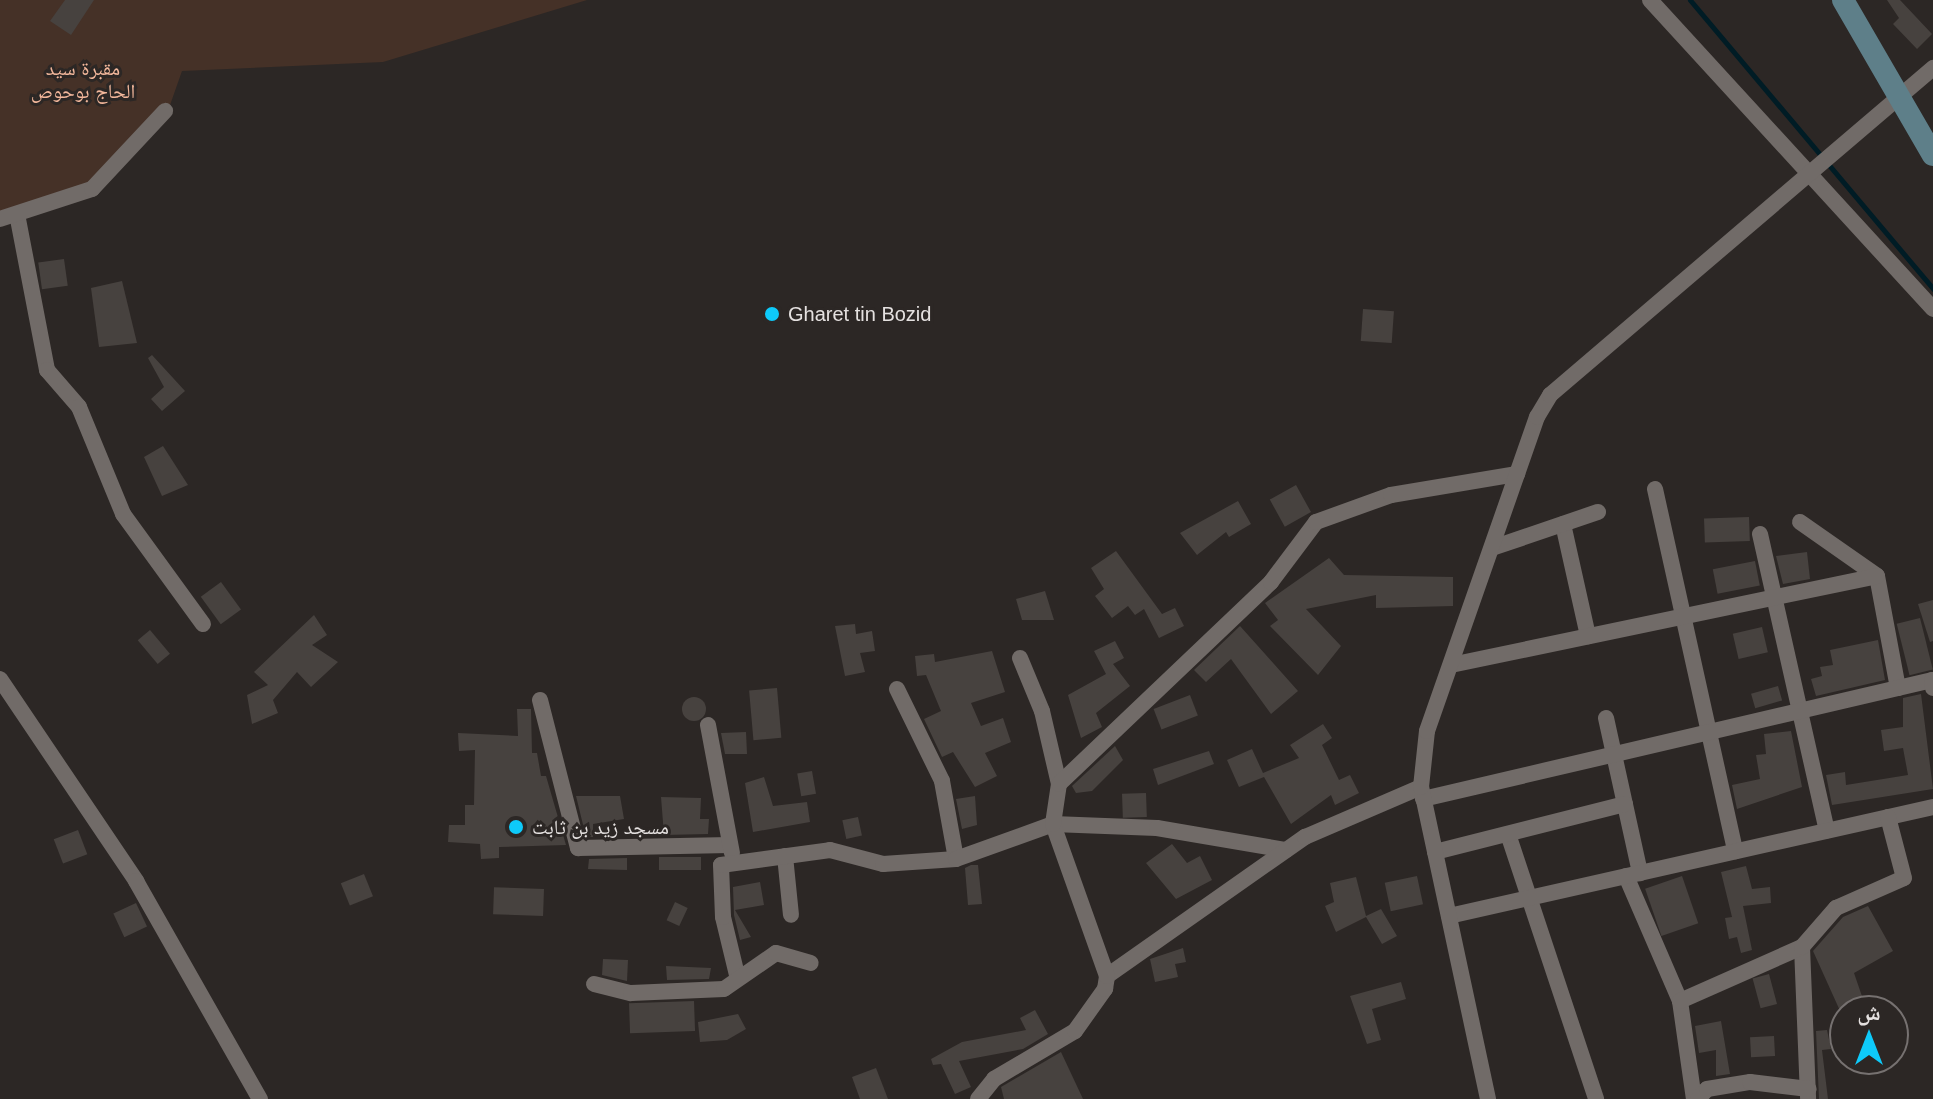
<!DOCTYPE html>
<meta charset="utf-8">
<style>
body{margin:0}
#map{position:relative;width:1933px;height:1099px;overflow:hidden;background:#2c2725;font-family:Arial,"Noto Naskh Arabic",sans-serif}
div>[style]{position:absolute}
.green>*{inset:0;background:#453127}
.stream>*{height:5px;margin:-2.5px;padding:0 2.5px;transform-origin:2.5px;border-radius:2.5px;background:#001c25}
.building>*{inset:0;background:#47423f;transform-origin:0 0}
.round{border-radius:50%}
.street>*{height:16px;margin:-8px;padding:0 8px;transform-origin:8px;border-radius:8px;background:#716b68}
.secondary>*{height:22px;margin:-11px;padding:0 11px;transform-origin:11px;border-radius:11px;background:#5e7f89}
.dots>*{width:22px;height:22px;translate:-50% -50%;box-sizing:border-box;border:4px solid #2c2725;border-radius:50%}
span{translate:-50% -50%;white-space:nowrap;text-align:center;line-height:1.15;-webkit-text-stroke:6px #2c2725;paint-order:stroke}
.park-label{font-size:20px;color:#f2b79b}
.poi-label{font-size:20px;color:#e5e1e0}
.left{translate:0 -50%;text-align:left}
.north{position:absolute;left:1829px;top:995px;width:80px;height:80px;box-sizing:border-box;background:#2c2725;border:2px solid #767170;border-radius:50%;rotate:0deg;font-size:22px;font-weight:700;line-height:32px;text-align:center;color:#e5e1e0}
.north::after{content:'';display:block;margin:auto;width:28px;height:36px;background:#0ecafa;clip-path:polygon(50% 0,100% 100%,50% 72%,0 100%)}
</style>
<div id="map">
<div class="green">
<i style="clip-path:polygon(0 0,587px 0,383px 62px,182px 71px,169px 108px,78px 198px,0 217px)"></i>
</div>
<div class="stream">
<i style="left:1690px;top:0;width:378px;rotate:49.9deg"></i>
</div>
<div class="building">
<i style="clip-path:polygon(65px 0,94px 0,71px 35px,50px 21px)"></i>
<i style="clip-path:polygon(1887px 0,1900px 0,1932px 34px,1917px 49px,1893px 24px,1899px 18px)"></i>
<i style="left:64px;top:259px;width:27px;height:26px;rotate:82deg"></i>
<i style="clip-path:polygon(122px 281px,137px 343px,99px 347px,91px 288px)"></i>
<i style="left:1363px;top:309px;width:31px;height:32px;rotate:4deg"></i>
<i style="clip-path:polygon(152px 355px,185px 391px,162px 411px,151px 399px,164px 387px,148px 358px)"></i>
<i style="clip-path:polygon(163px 446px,188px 485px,162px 496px,144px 457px)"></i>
<i style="left:1296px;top:485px;width:31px;height:30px;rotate:61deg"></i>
<i style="clip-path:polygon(1238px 501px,1251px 524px,1229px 537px,1226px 532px,1197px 555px,1180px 533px)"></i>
<i style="left:1749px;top:517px;width:24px;height:45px;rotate:88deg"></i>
<i style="clip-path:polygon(1116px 551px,1162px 614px,1175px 608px,1184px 626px,1159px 638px,1144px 609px,1135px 615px,1128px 606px,1112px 618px,1095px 596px,1104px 589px,1091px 568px)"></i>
<i style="clip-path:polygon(1807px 552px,1810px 579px,1783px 584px,1776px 556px)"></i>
<i style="clip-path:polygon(1329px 558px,1344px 575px,1453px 577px,1453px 606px,1376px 608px,1376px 595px,1306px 609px,1341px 646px,1318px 675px,1270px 626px,1278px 620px,1265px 603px)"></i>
<i style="left:1755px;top:561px;width:25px;height:43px;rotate:79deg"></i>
<i style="left:221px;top:582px;width:34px;height:25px;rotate:54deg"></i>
<i style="clip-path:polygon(1045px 591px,1054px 620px,1022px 620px,1016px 599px)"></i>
<i style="clip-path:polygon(1933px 600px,1933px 641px,1930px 642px,1918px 604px)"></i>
<i style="clip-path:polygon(314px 615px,327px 635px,312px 645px,338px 662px,311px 687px,297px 672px,273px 700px,278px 713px,252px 724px,247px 695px,268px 685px,254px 672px)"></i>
<i style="left:1920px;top:618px;width:53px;height:24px;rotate:76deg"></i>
<i style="clip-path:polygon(855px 624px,856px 634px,872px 631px,875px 651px,860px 653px,865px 672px,845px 676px,835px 626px)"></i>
<i style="clip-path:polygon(1240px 626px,1298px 691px,1271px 714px,1231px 659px,1206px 682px,1194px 670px)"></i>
<i style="left:1762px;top:627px;width:26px;height:30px;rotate:77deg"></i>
<i style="left:150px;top:630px;width:31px;height:16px;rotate:50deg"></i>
<i style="clip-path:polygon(1878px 640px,1885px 680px,1816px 696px,1811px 679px,1822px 676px,1820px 667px,1833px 665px,1830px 650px)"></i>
<i style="clip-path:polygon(1115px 641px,1124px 658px,1113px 664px,1130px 686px,1096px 713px,1102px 727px,1081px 738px,1068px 695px,1106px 674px,1094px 651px)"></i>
<i style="clip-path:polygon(992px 651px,1005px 692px,971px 703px,981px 726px,1003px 718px,1011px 742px,985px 753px,997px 776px,975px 787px,953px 752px,942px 757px,924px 719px,941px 711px,926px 675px,917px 676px,915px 656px,934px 654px,935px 662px)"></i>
<i style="left:1778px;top:686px;width:15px;height:28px;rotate:74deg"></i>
<i style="left:777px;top:688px;width:50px;height:28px;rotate:85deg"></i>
<i style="clip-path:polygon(1921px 694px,1933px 789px,1832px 805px,1826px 775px,1845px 772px,1846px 785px,1908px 775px,1903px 748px,1884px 751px,1881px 730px,1903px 727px,1903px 698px)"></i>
<i style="left:1190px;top:695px;width:22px;height:39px;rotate:69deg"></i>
<i class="round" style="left:682px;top:697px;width:24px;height:24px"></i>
<i style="clip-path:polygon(517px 709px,531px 709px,532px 753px,537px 753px,541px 776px,546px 776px,566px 845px,499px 847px,499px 858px,481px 859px,480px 844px,448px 842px,449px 825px,465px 825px,465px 805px,474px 805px,475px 750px,459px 751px,458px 733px,518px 736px)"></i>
<i style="clip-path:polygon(1323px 724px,1332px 738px,1322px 745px,1339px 780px,1350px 775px,1359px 793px,1335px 805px,1331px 795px,1291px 824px,1264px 777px,1239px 787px,1227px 760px,1252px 749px,1263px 773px,1299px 758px,1290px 745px)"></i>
<i style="clip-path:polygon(1791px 731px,1802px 787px,1737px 809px,1732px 785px,1760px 779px,1756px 755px,1766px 754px,1764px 734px)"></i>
<i style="clip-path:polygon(746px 732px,747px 754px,725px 754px,721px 733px)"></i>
<i style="clip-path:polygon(1115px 746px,1123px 760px,1092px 791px,1076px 793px,1072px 786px)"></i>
<i style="clip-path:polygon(1209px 751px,1214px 764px,1158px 785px,1153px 769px)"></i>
<i style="left:812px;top:771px;width:23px;height:15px;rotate:80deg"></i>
<i style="clip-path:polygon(764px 777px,773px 806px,807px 802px,810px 822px,753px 832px,745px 783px)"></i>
<i style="left:1146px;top:793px;width:24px;height:24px;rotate:88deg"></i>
<i style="clip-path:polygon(576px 796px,620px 796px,624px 819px,593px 824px,593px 837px,586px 837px)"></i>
<i style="clip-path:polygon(975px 796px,977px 825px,962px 829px,956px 799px)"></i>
<i style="clip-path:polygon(661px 797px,701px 798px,700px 819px,709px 819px,708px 834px,664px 835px)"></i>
<i style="left:858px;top:817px;width:19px;height:16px;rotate:78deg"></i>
<i style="left:78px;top:830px;width:26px;height:26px;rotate:69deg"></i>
<i style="clip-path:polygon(1172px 844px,1187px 863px,1200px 856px,1212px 880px,1176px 899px,1146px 863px)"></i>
<i style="left:659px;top:857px;width:42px;height:13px"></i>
<i style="clip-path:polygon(627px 858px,627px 870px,588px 869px,589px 859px)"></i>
<i style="clip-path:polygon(971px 865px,978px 865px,982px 904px,968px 905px,965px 868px)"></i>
<i style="clip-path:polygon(1746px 866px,1752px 889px,1770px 887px,1771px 903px,1743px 906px,1752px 950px,1741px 953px,1737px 937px,1729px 939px,1725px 918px,1732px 917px,1721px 872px)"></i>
<i style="left:364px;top:874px;width:24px;height:25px;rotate:68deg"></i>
<i style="left:1417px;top:876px;width:29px;height:33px;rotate:78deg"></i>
<i style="left:1682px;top:876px;width:50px;height:39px;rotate:71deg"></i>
<i style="clip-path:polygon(1356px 877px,1366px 916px,1381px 909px,1397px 936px,1382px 944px,1366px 917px,1336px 932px,1325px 906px,1334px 902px,1330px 883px)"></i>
<i style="clip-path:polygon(760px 882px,764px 905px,735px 910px,751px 937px,740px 940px,734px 915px,733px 887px)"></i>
<i style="left:544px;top:889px;width:27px;height:50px;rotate:92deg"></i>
<i style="left:675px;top:902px;width:14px;height:20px;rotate:25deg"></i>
<i style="left:136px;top:903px;width:26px;height:25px;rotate:65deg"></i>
<i style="clip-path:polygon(1868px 906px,1893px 951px,1854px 973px,1865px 1005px,1841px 1013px,1813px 951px,1843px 917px)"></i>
<i style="clip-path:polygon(1183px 948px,1186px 962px,1175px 964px,1178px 977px,1155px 982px,1150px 959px)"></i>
<i style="clip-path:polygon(603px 959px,628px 960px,627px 981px,602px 975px)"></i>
<i style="clip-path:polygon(666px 966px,711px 968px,709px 979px,667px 980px)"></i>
<i style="left:1769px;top:974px;width:31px;height:17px;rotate:75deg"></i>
<i style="clip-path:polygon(1401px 982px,1406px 999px,1372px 1009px,1381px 1040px,1367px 1044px,1350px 996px)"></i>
<i style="left:694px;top:1001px;width:30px;height:65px;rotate:88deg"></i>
<i style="clip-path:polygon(1035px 1010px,1048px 1034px,1023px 1049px,959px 1061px,971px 1087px,955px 1094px,941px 1064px,933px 1065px,931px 1059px,962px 1042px,1026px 1030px,1020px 1018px)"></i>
<i style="clip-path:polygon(738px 1014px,746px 1029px,727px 1040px,700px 1042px,698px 1022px)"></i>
<i style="clip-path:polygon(1721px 1021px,1730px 1074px,1716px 1076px,1716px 1050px,1699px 1053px,1695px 1026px)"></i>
<i style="clip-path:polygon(1827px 1030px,1831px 1049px,1822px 1050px,1828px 1099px,1819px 1099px,1816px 1031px)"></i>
<i style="left:1774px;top:1036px;width:20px;height:24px;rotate:87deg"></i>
<i style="clip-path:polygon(1061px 1052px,1083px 1099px,1004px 1099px,1001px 1087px)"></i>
<i style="clip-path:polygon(876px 1068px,888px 1099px,860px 1099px,852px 1077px)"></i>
</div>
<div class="street">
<i style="left:1650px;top:0;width:419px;rotate:47.5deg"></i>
<i style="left:17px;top:214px;width:159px;rotate:79.1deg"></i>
<i style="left:47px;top:370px;width:49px;rotate:49.1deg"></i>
<i style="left:79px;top:407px;width:116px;rotate:67.6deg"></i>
<i style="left:123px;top:514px;width:136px;rotate:54deg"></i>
<i style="left:0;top:219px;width:97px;rotate:-18.1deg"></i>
<i style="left:92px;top:189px;width:107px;rotate:-46.9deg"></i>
<i style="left:1655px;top:489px;width:371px;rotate:77.5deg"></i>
<i style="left:1800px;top:522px;width:94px;rotate:35deg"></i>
<i style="left:1877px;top:576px;width:114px;rotate:79.4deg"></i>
<i style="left:1563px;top:524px;width:115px;rotate:77.4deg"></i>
<i style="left:1760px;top:534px;width:304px;rotate:77.3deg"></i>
<i style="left:1492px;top:548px;width:112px;rotate:-18.8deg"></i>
<i style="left:1020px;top:658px;width:57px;rotate:67.5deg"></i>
<i style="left:1042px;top:711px;width:75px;rotate:76.9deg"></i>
<i style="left:1451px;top:665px;width:435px;rotate:-11.8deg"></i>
<i style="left:0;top:679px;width:244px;rotate:56deg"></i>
<i style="left:136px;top:881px;width:251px;rotate:60.4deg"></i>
<i style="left:897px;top:689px;width:102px;rotate:63.9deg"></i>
<i style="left:942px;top:781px;width:79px;rotate:79.8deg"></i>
<i style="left:540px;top:700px;width:153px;rotate:75.6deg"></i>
<i style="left:578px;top:848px;width:152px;rotate:-1.1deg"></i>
<i style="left:1606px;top:718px;width:159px;rotate:77.6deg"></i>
<i style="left:708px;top:725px;width:130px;rotate:79.4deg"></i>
<i style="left:1423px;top:799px;width:523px;rotate:-13.16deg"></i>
<i style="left:1932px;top:680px;width:8px;rotate:83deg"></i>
<i style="left:1508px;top:834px;width:279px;rotate:71.6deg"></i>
<i style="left:1435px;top:852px;width:196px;rotate:-14.2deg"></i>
<i style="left:785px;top:856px;width:59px;rotate:84.2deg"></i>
<i style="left:1626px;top:876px;width:136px;rotate:66.6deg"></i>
<i style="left:1680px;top:1001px;width:99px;rotate:81.9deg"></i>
<i style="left:1449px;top:916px;width:496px;rotate:-12.7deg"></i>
<i style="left:1802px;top:947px;width:152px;rotate:87.7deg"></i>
<i style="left:737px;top:975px;width:60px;rotate:-103.6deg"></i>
<i style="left:723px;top:917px;width:52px;rotate:-92.2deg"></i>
<i style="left:721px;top:865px;width:110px;rotate:-7.8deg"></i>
<i style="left:830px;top:850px;width:55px;rotate:14.8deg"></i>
<i style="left:883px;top:864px;width:73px;rotate:-3.9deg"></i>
<i style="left:956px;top:859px;width:103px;rotate:-19.8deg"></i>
<i style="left:1053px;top:824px;width:104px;rotate:2.2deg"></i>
<i style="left:1157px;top:828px;width:131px;rotate:9.7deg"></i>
<i style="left:1107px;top:976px;width:242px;rotate:-35.1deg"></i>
<i style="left:1305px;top:837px;width:126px;rotate:-23.3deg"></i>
<i style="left:594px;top:984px;width:38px;rotate:14deg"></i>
<i style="left:631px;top:993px;width:93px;rotate:-2.5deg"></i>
<i style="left:724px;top:989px;width:63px;rotate:-34.7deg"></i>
<i style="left:776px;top:953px;width:36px;rotate:16deg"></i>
<i style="left:1680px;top:1001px;width:133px;rotate:-23.9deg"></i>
<i style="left:1802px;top:947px;width:52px;rotate:-48.9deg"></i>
<i style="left:1836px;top:908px;width:74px;rotate:-23.8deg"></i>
<i style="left:1904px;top:878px;width:63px;rotate:-104.7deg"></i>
<i style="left:978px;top:1099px;width:26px;rotate:-51deg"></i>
<i style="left:994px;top:1079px;width:94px;rotate:-30.7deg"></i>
<i style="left:1075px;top:1031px;width:52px;rotate:-54.5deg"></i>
<i style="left:1105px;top:989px;width:13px;rotate:-81deg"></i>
<i style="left:1107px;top:976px;width:161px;rotate:-109.6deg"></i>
<i style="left:1053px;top:824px;width:40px;rotate:-81.5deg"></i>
<i style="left:1059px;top:784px;width:293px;rotate:-43.6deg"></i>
<i style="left:1271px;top:582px;width:75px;rotate:-53.1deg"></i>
<i style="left:1316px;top:522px;width:80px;rotate:-19.8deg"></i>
<i style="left:1391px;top:495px;width:128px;rotate:-9.5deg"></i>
<i style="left:1488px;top:1099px;width:319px;rotate:-102.1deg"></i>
<i style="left:1421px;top:787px;width:56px;rotate:-83.9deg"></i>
<i style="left:1427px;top:731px;width:333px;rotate:-70.7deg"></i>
<i style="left:1537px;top:417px;width:26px;rotate:-59deg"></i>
<i style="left:1550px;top:395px;width:504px;rotate:-40.49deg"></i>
<i style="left:1698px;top:1099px;width:13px;rotate:-48deg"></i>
<i style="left:1707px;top:1089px;width:44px;rotate:-9.2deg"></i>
<i style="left:1750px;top:1082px;width:59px;rotate:6.8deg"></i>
</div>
<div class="secondary">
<i style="left:1843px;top:0;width:179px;rotate:59.9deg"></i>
</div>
<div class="dots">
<i style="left:772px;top:314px;background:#0ecafa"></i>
<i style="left:516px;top:827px;background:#0ecafa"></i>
</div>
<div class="park-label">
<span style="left:83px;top:80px">مقبرة سيد<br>الحاج بوحوص</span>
</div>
<div class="poi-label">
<span class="left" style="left:788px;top:314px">Gharet tin Bozid</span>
<span class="left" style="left:532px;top:827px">مسجد زيد بن ثابت</span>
</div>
<div class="north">ش</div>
</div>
